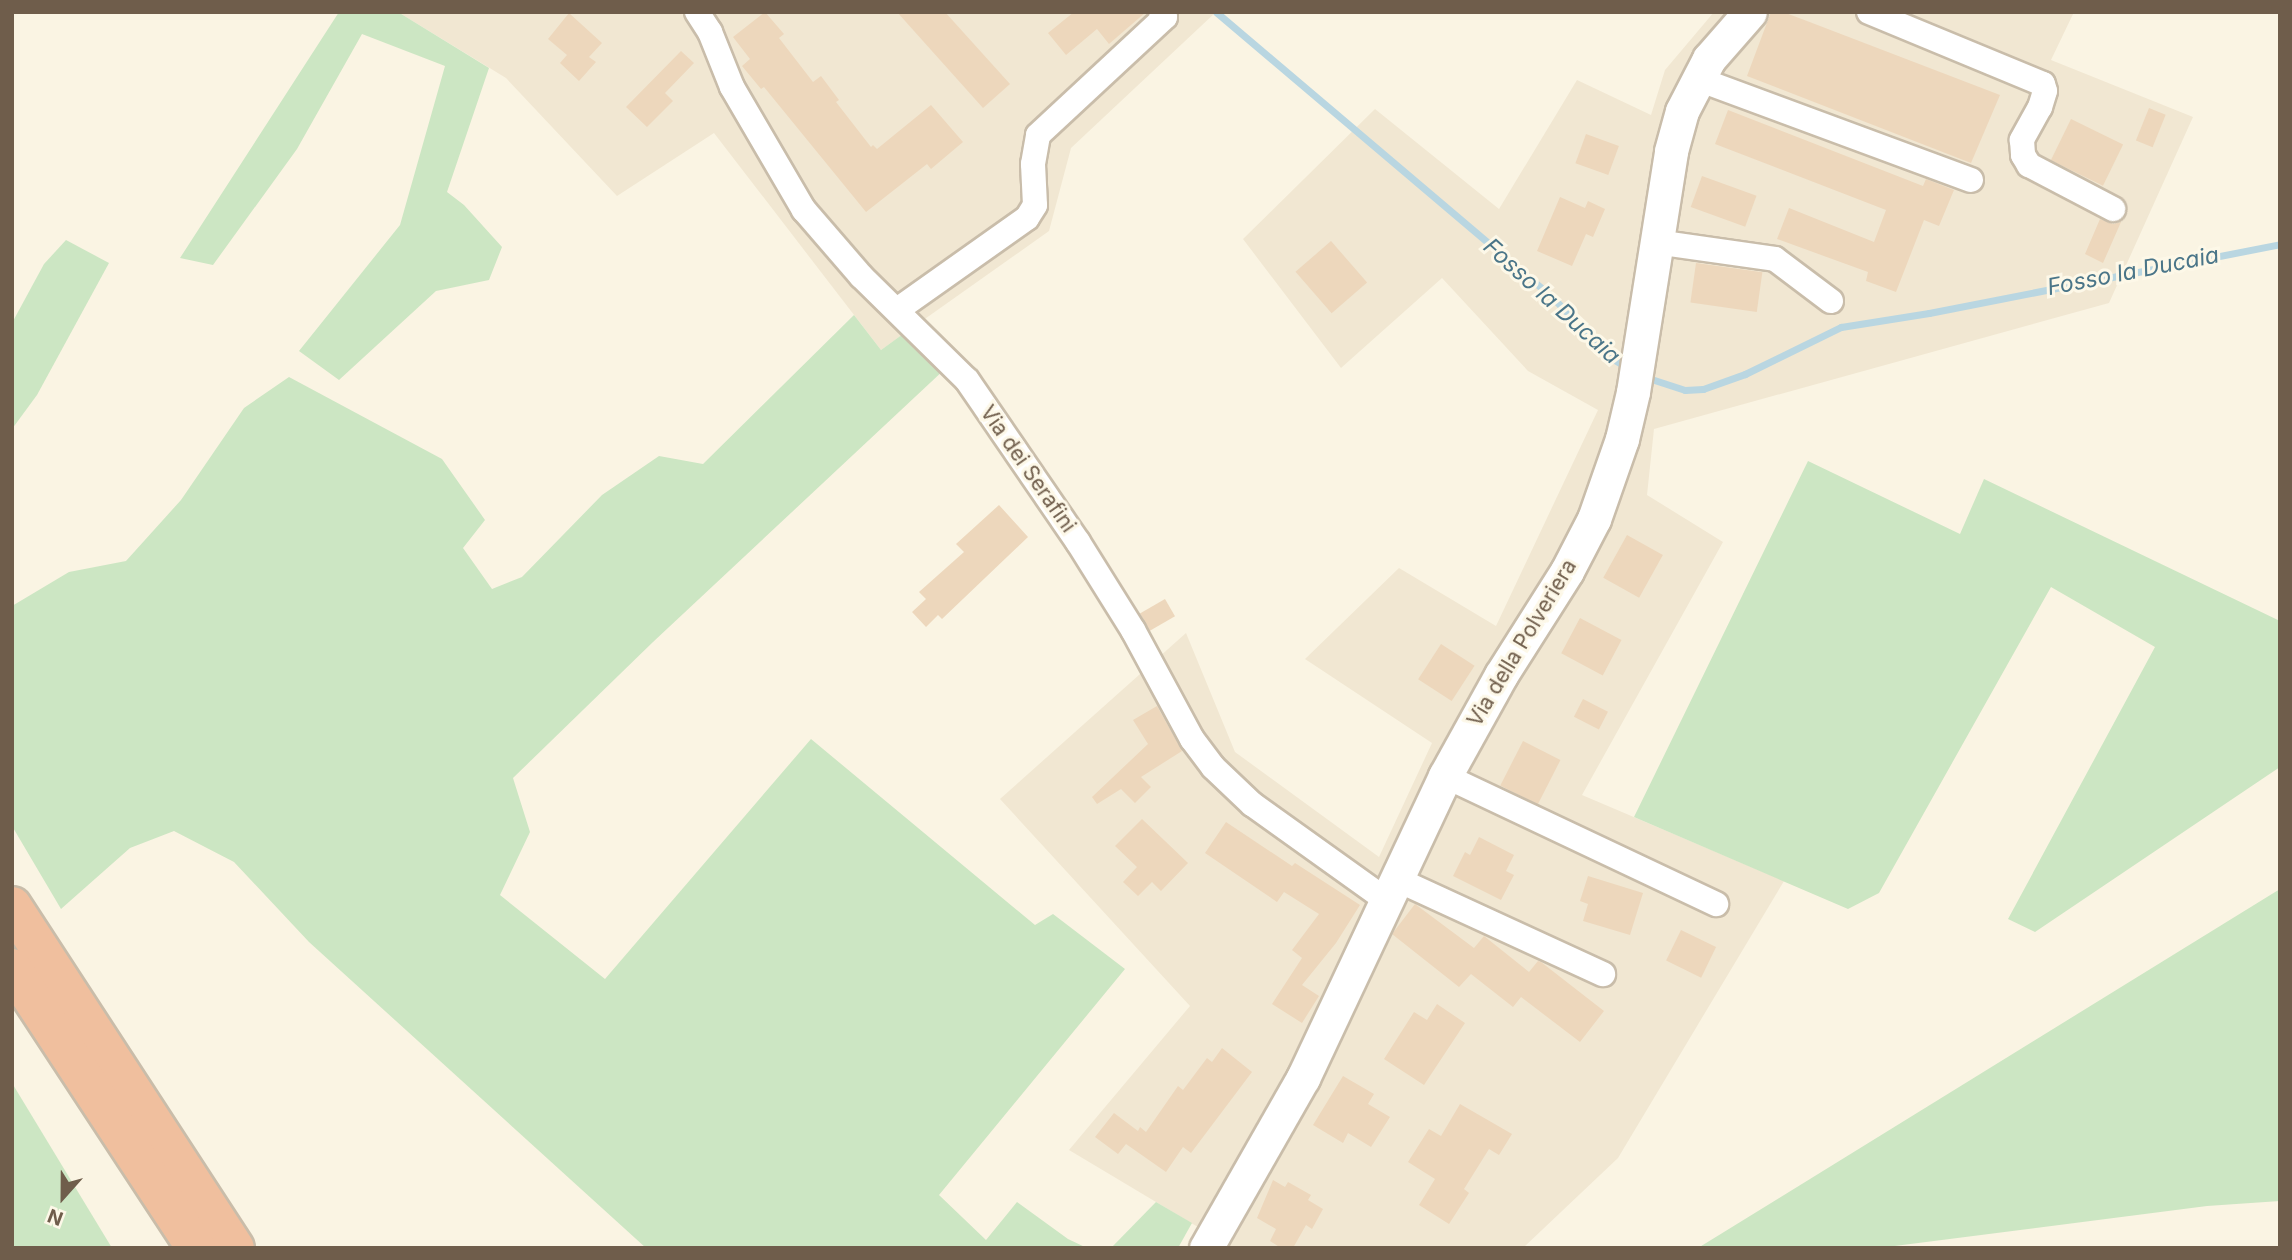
<!DOCTYPE html>
<style>
body{margin:0}
#map{position:relative;width:2292px;height:1260px;overflow:hidden;background:#faf4e3;font-family:Inter,sans-serif}
div>[style]{position:absolute}
.residential>*{inset:0;background:#f1e7d2}
.green>*{inset:0;background:#cce6c3}
.stream>*{height:7px;margin:-3.5px;padding:0 3.5px;transform-origin:3.5px;border-radius:3.5px;background:#b9d6e1}
.building>*{inset:0;background:#edd7bc;transform-origin:0 0}
.roads{filter:drop-shadow(2px 0 #c9bdaa) drop-shadow(-2px 0 #c9bdaa) drop-shadow(0 2px #c9bdaa) drop-shadow(0 -2px #c9bdaa)}
.street>*{height:24px;margin:-12px;padding:0 12px;transform-origin:12px;border-radius:12px;background:#fff}
.secondary>*{height:33px;margin:-16.5px;padding:0 16.5px;transform-origin:16.5px;border-radius:16.5px;background:#fff}
.highway>*{height:38px;margin:-19px;padding:0 19px;transform-origin:19px;border-radius:19px;background:#f0bf9e}
span{translate:-50% -50%;white-space:nowrap;text-align:center;line-height:1.15;-webkit-text-stroke:6px #fdf8e8;paint-order:stroke}
.street-label{font-size:21px;color:#6f5d4b}
.water-label{font-size:23px;color:#4a7588;font-style:italic}
.frame{position:absolute;inset:0;border:14px solid #6f5d4b;pointer-events:none}
.north{position:absolute;left:28px;top:1162px;width:70px;height:70px;-webkit-text-stroke:5px #fdf8e8;paint-order:stroke;rotate:201deg;font-size:19px;font-weight:700;line-height:28px;text-align:center;color:#6f5d4b}
.north::after{content:'';display:block;margin:auto;width:24px;height:32px;background:#6f5d4b;clip-path:polygon(50% 0,100% 100%,50% 72%,0 100%)}
</style>
<div id="map">
<div class="residential">
<i style="clip-path:polygon(398px 12px,1216px 12px,1071px 148px,1049px 231px,881px 350px,714px 133px,617px 196px,506px 78px)"></i>
<i style="clip-path:polygon(1714px 12px,2074px 12px,2051px 60px,2193px 117px,2109px 303px,1654px 429px,1647px 495px,1723px 542px,1582px 795px,1784px 881px,1618px 1158px,1523px 1248px,1233px 1248px,1069px 1150px,1190px 1006px,1000px 799px,1186px 633px,1235px 752px,1379px 857px,1432px 743px,1305px 659px,1399px 568px,1496px 626px,1598px 410px,1528px 371px,1442px 278px,1341px 368px,1243px 239px,1375px 109px,1499px 209px,1577px 80px,1651px 115px,1665px 70px)"></i>
</div>
<div class="green">
<i style="clip-path:polygon(339px 12px,398px 12px,489px 68px,447px 192px,464px 205px,502px 247px,489px 280px,436px 291px,339px 380px,299px 351px,400px 225px,445px 66px,362px 34px,297px 149px,213px 265px,180px 258px)"></i>
<i style="clip-path:polygon(66px 240px,109px 263px,37px 395px,12px 429px,12px 323px,44px 264px)"></i>
<i style="clip-path:polygon(854px 315px,881px 350px,910px 329px,946px 368px,653px 642px,513px 778px,530px 832px,500px 895px,605px 979px,811px 739px,1035px 925px,1053px 914px,1125px 969px,939px 1195px,986px 1240px,1017px 1202px,1068px 1239px,1087px 1248px,646px 1248px,309px 942px,234px 862px,174px 831px,130px 848px,61px 909px,12px 826px,12px 606px,69px 572px,126px 561px,181px 500px,244px 408px,289px 377px,442px 459px,485px 520px,463px 548px,492px 589px,522px 577px,602px 495px,659px 456px,703px 464px)"></i>
<i style="clip-path:polygon(1808px 461px,1960px 534px,1984px 479px,2280px 621px,2280px 767px,2035px 932px,2008px 919px,2155px 647px,2051px 587px,1879px 893px,1848px 909px,1634px 817px)"></i>
<i style="clip-path:polygon(2280px 889px,2280px 1201px,2207px 1206px,1879px 1248px,1698px 1248px)"></i>
<i style="clip-path:polygon(12px 1083px,112px 1248px,12px 1248px)"></i>
<i style="clip-path:polygon(1156px 1202px,1192px 1223px,1178px 1248px,1111px 1248px)"></i>
</div>
<div class="stream">
<i style="left:1216px;top:12px;width:443px;rotate:40.3deg"></i>
<i style="left:1554px;top:299px;width:84px;rotate:45.5deg"></i>
<i style="left:1613px;top:359px;width:17px;rotate:31deg"></i>
<i style="left:1645px;top:377px;width:42px;rotate:18deg"></i>
<i style="left:1685px;top:390px;width:18px;rotate:-3deg"></i>
<i style="left:1703px;top:389px;width:45px;rotate:-19.7deg"></i>
<i style="left:1745px;top:374px;width:107px;rotate:-26.1deg"></i>
<i style="left:1841px;top:327px;width:89px;rotate:-9deg"></i>
<i style="left:1929px;top:313px;width:358px;rotate:-11.1deg"></i>
</div>
<div class="building">
<i style="clip-path:polygon(765px 12px,784px 34px,779px 38px,813px 82px,821px 76px,839px 100px,836px 102px,871px 147px,873px 145px,877px 149px,931px 105px,963px 142px,931px 169px,927px 164px,866px 212px,764px 87px,761px 89px,742px 66px,750px 59px,733px 37px)"></i>
<i style="clip-path:polygon(897px 12px,945px 12px,1010px 84px,983px 108px)"></i>
<i style="clip-path:polygon(1074px 12px,1146px 12px,1109px 44px,1097px 29px,1066px 55px,1048px 33px)"></i>
<i style="clip-path:polygon(1771px 12px,1783px 12px,1807px 21px,2000px 95px,1971px 163px,1747px 76px)"></i>
<i style="clip-path:polygon(569px 13px,602px 43px,589px 57px,596px 62px,579px 81px,560px 63px,567px 55px,548px 39px)"></i>
<i style="clip-path:polygon(681px 51px,694px 63px,665px 93px,673px 101px,647px 127px,626px 107px)"></i>
<i style="left:2149px;top:108px;width:18px;height:35px;rotate:22deg"></i>
<i style="clip-path:polygon(1728px 110px,1923px 186px,1926px 179px,1954px 190px,1939px 226px,1924px 220px,1896px 292px,1866px 281px,1868px 272px,1777px 239px,1789px 208px,1874px 242px,1886px 210px,1715px 144px)"></i>
<i style="left:2071px;top:119px;width:58px;height:46px;rotate:26deg"></i>
<i style="left:1586px;top:134px;width:35px;height:31px;rotate:20deg"></i>
<i style="left:1702px;top:176px;width:58px;height:33px;rotate:20deg"></i>
<i style="clip-path:polygon(1560px 197px,1585px 208px,1588px 201px,1605px 209px,1593px 237px,1586px 234px,1572px 266px,1537px 251px)"></i>
<i style="clip-path:polygon(2100px 219px,2113px 224px,2121px 222px,2103px 263px,2085px 254px)"></i>
<i style="left:1331px;top:241px;width:55px;height:47px;rotate:49deg"></i>
<i style="left:1696px;top:263px;width:67px;height:40px;rotate:8deg"></i>
<i style="clip-path:polygon(999px 505px,1028px 537px,942px 619px,938px 615px,926px 627px,912px 612px,926px 599px,919px 592px,964px 552px,956px 544px)"></i>
<i style="left:1627px;top:535px;width:41px;height:49px;rotate:29deg"></i>
<i style="left:1165px;top:599px;width:20px;height:29px;rotate:60deg"></i>
<i style="left:1580px;top:618px;width:47px;height:40px;rotate:28deg"></i>
<i style="left:1441px;top:644px;width:40px;height:42px;rotate:33deg"></i>
<i style="left:1583px;top:699px;width:28px;height:20px;rotate:27deg"></i>
<i style="clip-path:polygon(1157px 706px,1182px 751px,1141px 777px,1151px 787px,1135px 803px,1121px 789px,1097px 804px,1092px 797px,1148px 744px,1133px 720px)"></i>
<i style="left:1523px;top:741px;width:42px;height:50px;rotate:27deg"></i>
<i style="clip-path:polygon(1142px 819px,1188px 863px,1161px 891px,1152px 882px,1138px 896px,1123px 882px,1137px 867px,1115px 846px)"></i>
<i style="clip-path:polygon(1226px 822px,1292px 866px,1295px 863px,1360px 905px,1336px 943px,1302px 985px,1319px 996px,1302px 1023px,1272px 1004px,1302px 958px,1292px 950px,1319px 914px,1284px 892px,1277px 902px,1205px 853px)"></i>
<i style="clip-path:polygon(1479px 837px,1514px 855px,1506px 871px,1514px 875px,1501px 900px,1453px 876px,1465px 852px,1470px 855px)"></i>
<i style="clip-path:polygon(1588px 876px,1643px 893px,1630px 935px,1583px 921px,1588px 904px,1580px 901px)"></i>
<i style="clip-path:polygon(1415px 904px,1474px 948px,1484px 936px,1529px 972px,1538px 961px,1541px 962px,1604px 1011px,1580px 1042px,1521px 997px,1513px 1007px,1471px 974px,1459px 987px,1392px 934px)"></i>
<i style="left:1681px;top:930px;width:39px;height:34px;rotate:26deg"></i>
<i style="clip-path:polygon(1437px 1004px,1465px 1023px,1424px 1085px,1384px 1059px,1414px 1012px,1427px 1020px)"></i>
<i style="clip-path:polygon(1222px 1048px,1252px 1072px,1191px 1153px,1183px 1147px,1166px 1172px,1126px 1144px,1118px 1154px,1095px 1137px,1114px 1113px,1138px 1131px,1140px 1127px,1146px 1132px,1178px 1086px,1183px 1090px,1207px 1058px,1212px 1062px)"></i>
<i style="clip-path:polygon(1343px 1076px,1374px 1094px,1368px 1104px,1390px 1117px,1371px 1147px,1348px 1133px,1343px 1143px,1313px 1125px)"></i>
<i style="clip-path:polygon(1460px 1104px,1512px 1134px,1499px 1155px,1489px 1149px,1464px 1189px,1469px 1193px,1449px 1224px,1419px 1205px,1435px 1179px,1408px 1162px,1429px 1129px,1441px 1136px)"></i>
<i style="clip-path:polygon(1273px 1180px,1285px 1187px,1288px 1182px,1311px 1195px,1308px 1200px,1323px 1209px,1312px 1229px,1306px 1225px,1293px 1248px,1281px 1248px,1270px 1241px,1276px 1229px,1257px 1218px)"></i>
</div>
<div class="roads">
<div class="street">
<i style="left:697px;top:12px;width:24px;rotate:57deg"></i>
<i style="left:710px;top:32px;width:59px;rotate:68.2deg"></i>
<i style="left:732px;top:87px;width:143px;rotate:59.7deg"></i>
<i style="left:804px;top:210px;width:87px;rotate:49.2deg"></i>
<i style="left:861px;top:276px;width:148px;rotate:44.5deg"></i>
<i style="left:967px;top:380px;width:196px;rotate:55.6deg"></i>
<i style="left:1078px;top:542px;width:104px;rotate:58deg"></i>
<i style="left:1133px;top:630px;width:124px;rotate:61.6deg"></i>
<i style="left:1192px;top:739px;width:35px;rotate:53deg"></i>
<i style="left:1213px;top:767px;width:54px;rotate:43.5deg"></i>
<i style="left:1252px;top:804px;width:165px;rotate:35.6deg"></i>
<i style="left:1869px;top:12px;width:188px;rotate:22.5deg"></i>
<i style="left:2043px;top:84px;width:7px;rotate:74deg"></i>
<i style="left:2045px;top:91px;width:17px;rotate:107deg"></i>
<i style="left:2040px;top:107px;width:38px;rotate:119deg"></i>
<i style="left:2022px;top:140px;width:15px;rotate:86deg"></i>
<i style="left:2023px;top:155px;width:12px;rotate:59deg"></i>
<i style="left:2029px;top:165px;width:95px;rotate:27.6deg"></i>
<i style="left:1698px;top:79px;width:291px;rotate:20.3deg"></i>
<i style="left:1656px;top:242px;width:120px;rotate:8.1deg"></i>
<i style="left:1775px;top:259px;width:70px;rotate:36.9deg"></i>
<i style="left:897px;top:310px;width:159px;rotate:-35.3deg"></i>
<i style="left:1027px;top:218px;width:15px;rotate:-58deg"></i>
<i style="left:1035px;top:205px;width:41px;rotate:-92.8deg"></i>
<i style="left:1033px;top:164px;width:29px;rotate:-80deg"></i>
<i style="left:1038px;top:135px;width:173px;rotate:-42.9deg"></i>
<i style="left:1165px;top:17px;width:6px;rotate:-129deg"></i>
<i style="left:1445px;top:776px;width:300px;rotate:25.3deg"></i>
<i style="left:1396px;top:879px;width:228px;rotate:24.7deg"></i>
</div>
<div class="secondary">
<i style="left:1206px;top:1248px;width:196px;rotate:-60.3deg"></i>
<i style="left:1303px;top:1078px;width:334px;rotate:-64.8deg"></i>
<i style="left:1445px;top:776px;width:115px;rotate:-61deg"></i>
<i style="left:1501px;top:675px;width:123px;rotate:-57.6deg"></i>
<i style="left:1567px;top:571px;width:59px;rotate:-62.6deg"></i>
<i style="left:1594px;top:519px;width:85px;rotate:-70.7deg"></i>
<i style="left:1622px;top:439px;width:48px;rotate:-76.8deg"></i>
<i style="left:1633px;top:392px;width:244px;rotate:-81deg"></i>
<i style="left:1671px;top:151px;width:41px;rotate:-74.6deg"></i>
<i style="left:1682px;top:111px;width:59px;rotate:-62.6deg"></i>
<i style="left:1709px;top:59px;width:62px;rotate:-48.9deg"></i>
</div>
<div class="highway">
<i style="left:12px;top:906px;width:408px;rotate:56.9deg"></i>
<i style="left:12px;top:968px;width:335px;rotate:56.7deg"></i>
</div>
</div>
<div class="street-label">
<span style="left:1028px;top:469px;rotate:55deg">Via dei Serafini</span>
<span style="left:1522px;top:643px;rotate:-59deg">Via della Polveriera</span>
</div>
<div class="water-label">
<span style="left:2133px;top:271px;rotate:-11deg">Fosso la Ducaia</span>
<span style="left:1552px;top:301px;rotate:42deg">Fosso la Ducaia</span>
</div>
<div class="frame"></div>
<div class="north">N</div>
</div>
